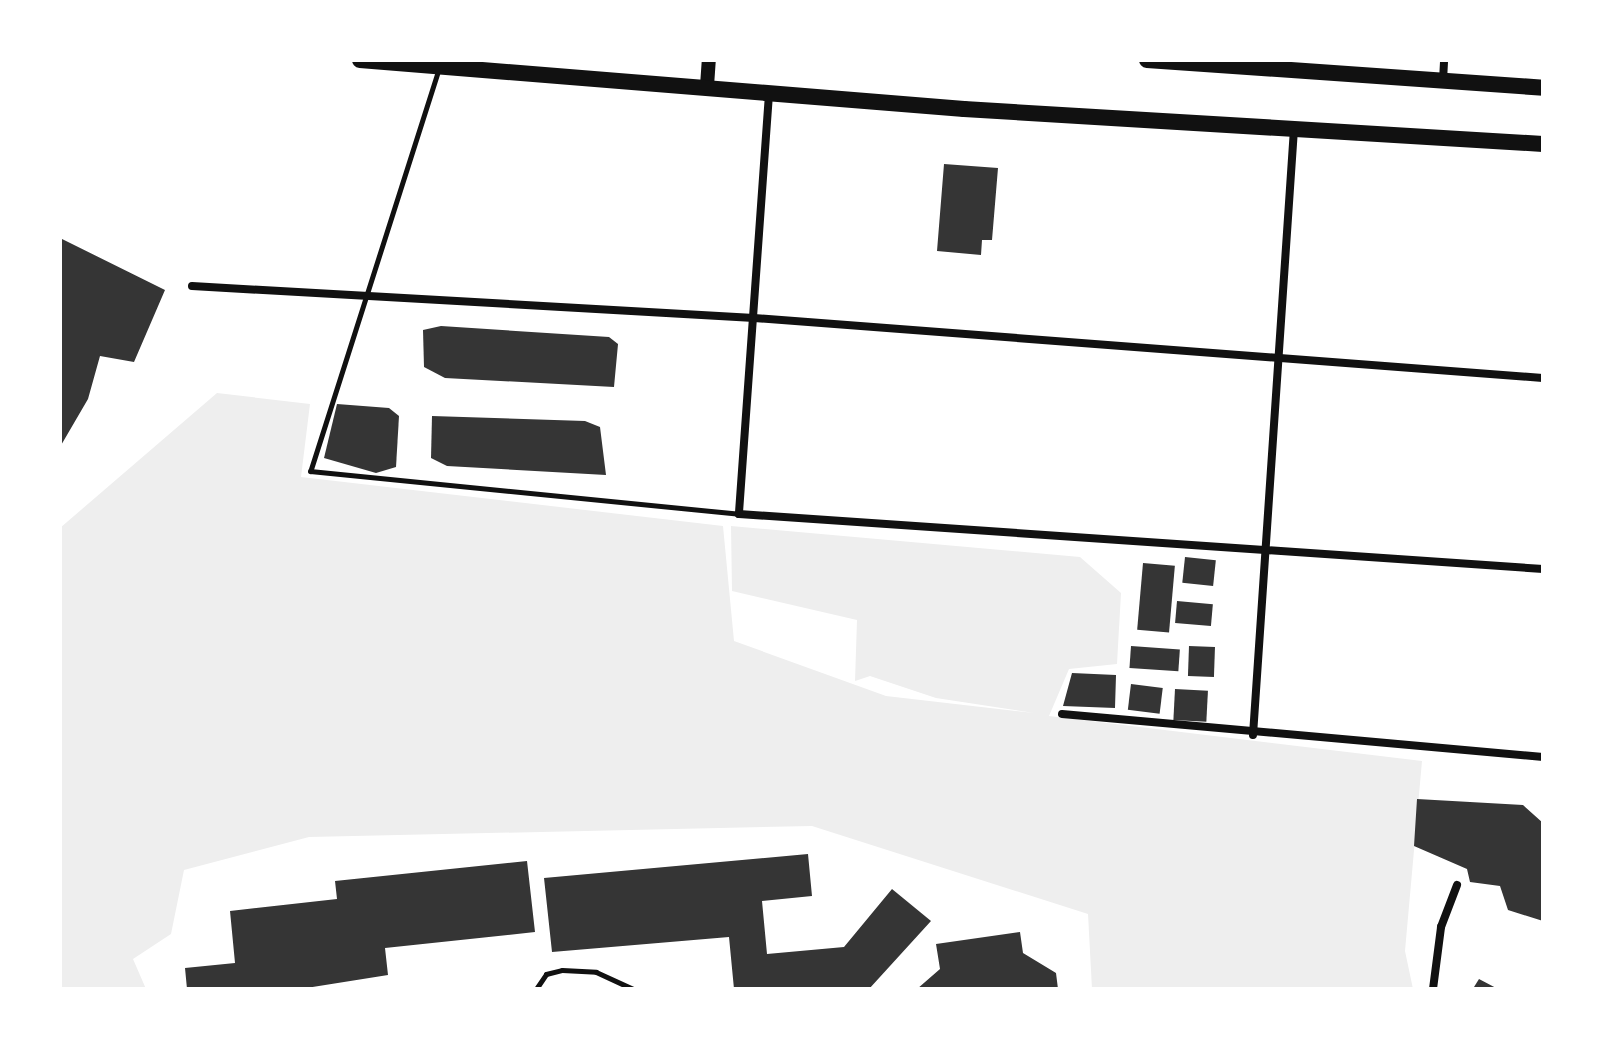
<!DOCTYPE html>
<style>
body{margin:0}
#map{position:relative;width:1603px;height:1049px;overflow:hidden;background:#fff;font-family:Figtree,sans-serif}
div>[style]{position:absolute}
.green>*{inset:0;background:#eee}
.building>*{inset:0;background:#353535;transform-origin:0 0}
.service>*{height:5px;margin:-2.5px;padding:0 2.5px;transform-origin:2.5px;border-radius:2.5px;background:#111}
.minor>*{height:8px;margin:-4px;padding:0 4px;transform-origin:4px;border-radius:4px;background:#111}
.secondary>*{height:14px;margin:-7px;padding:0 7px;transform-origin:7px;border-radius:7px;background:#111}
.primary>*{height:16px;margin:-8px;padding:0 8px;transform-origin:8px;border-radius:8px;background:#111}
span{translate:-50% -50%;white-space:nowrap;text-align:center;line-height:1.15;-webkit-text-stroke:7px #fff;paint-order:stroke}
.frame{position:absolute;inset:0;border:62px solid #fff;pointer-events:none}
</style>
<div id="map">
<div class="green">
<i style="clip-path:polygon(217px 393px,310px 404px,301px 477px,723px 526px,734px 641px,886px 696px,1034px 713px,936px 698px,870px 676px,855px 681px,857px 620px,732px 591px,731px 526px,1080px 557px,1121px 593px,1117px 664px,1069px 669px,1049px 716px,1422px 761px,1405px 951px,1413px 989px,1092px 989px,1088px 914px,812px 826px,309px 837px,184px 870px,171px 934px,133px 959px,146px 989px,60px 989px,60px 528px)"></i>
</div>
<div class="building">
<i style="clip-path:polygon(944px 164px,998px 168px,992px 240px,982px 240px,981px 255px,937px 251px)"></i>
<i style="clip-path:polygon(60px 238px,165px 290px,134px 362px,100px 356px,88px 399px,60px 447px)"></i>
<i style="clip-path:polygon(441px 326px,609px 337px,618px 344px,614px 387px,445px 378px,424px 367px,423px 330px)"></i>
<i style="clip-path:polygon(337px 404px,389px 408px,399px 416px,396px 467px,376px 473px,324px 458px)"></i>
<i style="clip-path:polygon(432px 416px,585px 421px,600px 427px,606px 475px,447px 466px,431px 458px)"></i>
<i style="left:1185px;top:557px;width:31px;height:26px;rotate:6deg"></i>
<i style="left:1143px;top:563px;width:32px;height:67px;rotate:5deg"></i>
<i style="left:1177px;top:601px;width:36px;height:22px;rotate:5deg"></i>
<i style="left:1131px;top:646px;width:49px;height:22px;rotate:4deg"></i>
<i style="left:1189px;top:646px;width:26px;height:30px;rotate:2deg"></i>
<i style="clip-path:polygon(1072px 673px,1116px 675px,1115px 708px,1063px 706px)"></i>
<i style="left:1131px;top:684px;width:32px;height:26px;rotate:7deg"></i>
<i style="left:1175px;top:689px;width:33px;height:31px;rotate:3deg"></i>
<i style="clip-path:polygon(1417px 799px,1523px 805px,1543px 823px,1543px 921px,1508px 910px,1500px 886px,1470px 882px,1467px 869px,1414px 846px)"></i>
<i style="clip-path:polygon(808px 854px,812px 896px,762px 901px,767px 954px,844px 947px,892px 889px,931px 921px,869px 989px,734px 989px,729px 937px,552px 952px,544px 878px)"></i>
<i style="clip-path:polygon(527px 861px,535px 932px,385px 948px,388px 975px,300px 989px,187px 989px,185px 968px,235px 963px,230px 911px,337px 899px,335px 881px)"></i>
<i style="clip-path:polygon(1020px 932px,1023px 953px,1056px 973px,1058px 989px,917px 989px,940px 969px,936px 944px)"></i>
<i style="clip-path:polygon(1479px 979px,1498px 989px,1443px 989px,1474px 987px)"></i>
</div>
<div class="service">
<i style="left:438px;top:71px;width:420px;rotate:107.7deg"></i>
<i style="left:310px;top:471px;width:431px;rotate:5.7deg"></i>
<i style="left:536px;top:989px;width:18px;rotate:-56deg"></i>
<i style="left:546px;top:974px;width:16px;rotate:-14deg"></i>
<i style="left:562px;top:970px;width:34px;rotate:3deg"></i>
<i style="left:596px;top:972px;width:41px;rotate:24.7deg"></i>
</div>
<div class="minor">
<i style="left:1443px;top:81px;width:21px;rotate:-87deg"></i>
<i style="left:769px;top:94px;width:421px;rotate:94.1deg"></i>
<i style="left:739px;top:514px;width:806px;rotate:3.91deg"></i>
<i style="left:192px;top:286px;width:563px;rotate:3.26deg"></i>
<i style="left:754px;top:318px;width:791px;rotate:4.35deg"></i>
<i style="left:1062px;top:714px;width:483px;rotate:5.1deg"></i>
<i style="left:1253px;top:735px;width:607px;rotate:-86.13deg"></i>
<i style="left:1433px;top:989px;width:63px;rotate:-82.6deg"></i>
<i style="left:1441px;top:927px;width:45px;rotate:-69.1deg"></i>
</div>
<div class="secondary">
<i style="left:707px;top:86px;width:26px;rotate:-86deg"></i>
</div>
<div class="primary">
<i style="left:360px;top:60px;width:606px;rotate:4.64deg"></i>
<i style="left:964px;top:109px;width:580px;rotate:3.46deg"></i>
<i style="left:1147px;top:60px;width:397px;rotate:4deg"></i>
</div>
<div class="frame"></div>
</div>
